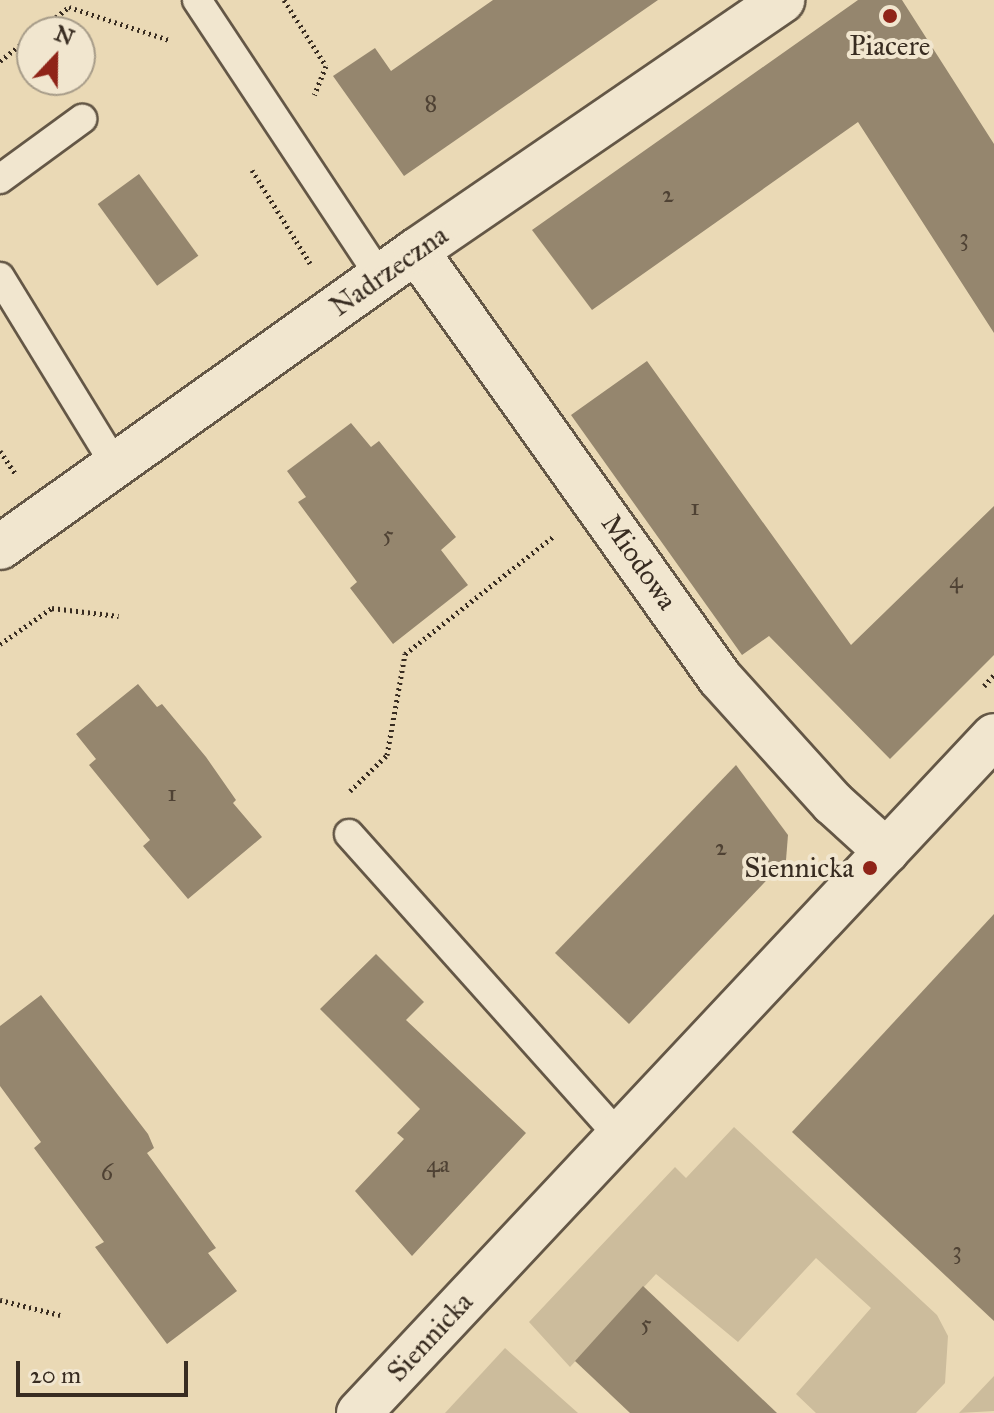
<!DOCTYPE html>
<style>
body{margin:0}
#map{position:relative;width:994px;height:1413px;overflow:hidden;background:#ead9b5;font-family:"IM FELL Great Primer",serif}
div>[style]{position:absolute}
.green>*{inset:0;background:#ccbc9c}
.building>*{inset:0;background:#95866e;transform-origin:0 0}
.path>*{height:5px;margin-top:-2.5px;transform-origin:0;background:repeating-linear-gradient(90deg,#382c21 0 2px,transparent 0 6px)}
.roads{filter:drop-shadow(2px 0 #645746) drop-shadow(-2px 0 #645746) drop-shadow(0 2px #645746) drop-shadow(0 -2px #645746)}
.service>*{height:28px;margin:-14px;padding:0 14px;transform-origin:14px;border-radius:14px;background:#f1e6cf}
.minor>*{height:44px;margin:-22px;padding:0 22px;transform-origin:22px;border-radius:22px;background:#f1e6cf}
.secondary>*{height:44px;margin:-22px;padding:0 22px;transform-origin:22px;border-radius:22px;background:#f1e6cf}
.dots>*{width:22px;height:22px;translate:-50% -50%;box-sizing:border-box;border:4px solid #f1e6cf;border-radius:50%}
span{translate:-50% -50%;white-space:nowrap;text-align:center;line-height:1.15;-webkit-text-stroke:8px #f1e6cf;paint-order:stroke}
.number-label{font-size:24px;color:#4f4234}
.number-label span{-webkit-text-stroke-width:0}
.poi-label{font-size:28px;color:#382c21}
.right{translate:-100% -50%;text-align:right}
.street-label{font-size:28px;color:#382c21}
.north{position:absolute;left:16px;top:16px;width:80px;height:80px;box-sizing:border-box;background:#f1e6cf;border:2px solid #a79c89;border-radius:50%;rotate:22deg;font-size:22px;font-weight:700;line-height:32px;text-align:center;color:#382c21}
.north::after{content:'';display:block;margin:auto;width:28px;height:36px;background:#8f2418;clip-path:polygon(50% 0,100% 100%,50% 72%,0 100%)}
.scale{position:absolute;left:16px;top:1361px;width:172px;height:36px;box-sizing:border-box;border:4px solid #382c21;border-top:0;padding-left:10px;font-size:24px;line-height:28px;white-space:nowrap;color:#382c21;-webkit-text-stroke:6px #f1e6cf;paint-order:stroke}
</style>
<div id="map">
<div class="green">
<i style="clip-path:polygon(734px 1127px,937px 1315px,948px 1336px,945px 1383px,916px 1413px,816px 1413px,796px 1394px,871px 1308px,816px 1258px,738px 1342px,656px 1274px,570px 1367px,529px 1322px,675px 1167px,686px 1178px)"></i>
<i style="clip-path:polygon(505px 1348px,578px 1413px,445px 1413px)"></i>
<i style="clip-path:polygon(994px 1376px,994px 1411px,959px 1413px)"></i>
</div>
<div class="building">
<i style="clip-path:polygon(493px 0,658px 0,404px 176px,333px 76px,375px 48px,391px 71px)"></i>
<i style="clip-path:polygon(858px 0,902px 0,994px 144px,994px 333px,858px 122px,592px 310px,532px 230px)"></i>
<i style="left:139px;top:174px;width:101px;height:51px;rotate:54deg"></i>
<i style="clip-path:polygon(647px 361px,851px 645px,994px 506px,994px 655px,890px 759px,769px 636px,742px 655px,571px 415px)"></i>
<i style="clip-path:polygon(351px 423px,371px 447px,379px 441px,456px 537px,441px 550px,468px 585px,393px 644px,350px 588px,357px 582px,298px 502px,306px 497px,287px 471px)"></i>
<i style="clip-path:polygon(138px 684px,157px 707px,162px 704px,206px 757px,236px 800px,233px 803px,262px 837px,188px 899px,143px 846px,150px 840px,89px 765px,96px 759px,76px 734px)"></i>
<i style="clip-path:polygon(736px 765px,788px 835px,786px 860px,629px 1024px,555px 953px)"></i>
<i style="clip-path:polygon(994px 914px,994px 1321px,792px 1132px)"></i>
<i style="clip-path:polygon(376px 954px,424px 1002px,406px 1020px,526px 1133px,412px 1256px,355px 1191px,404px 1139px,397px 1133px,420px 1109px,320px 1009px)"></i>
<i style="clip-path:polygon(41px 995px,148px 1134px,154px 1148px,147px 1153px,216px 1248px,208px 1253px,237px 1291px,167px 1344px,95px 1247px,104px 1242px,34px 1148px,41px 1142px,0 1086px,0 1026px)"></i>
<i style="clip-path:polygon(643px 1286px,777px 1413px,630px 1413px,575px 1361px)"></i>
</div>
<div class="path">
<i style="left:284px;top:0;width:78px;rotate:57.5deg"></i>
<i style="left:326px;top:66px;width:31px;rotate:112deg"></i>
<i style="left:37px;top:32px;width:41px;rotate:-38deg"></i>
<i style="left:69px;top:7px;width:105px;rotate:18.3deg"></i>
<i style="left:0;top:61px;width:41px;rotate:-38deg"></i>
<i style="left:252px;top:170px;width:110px;rotate:58.1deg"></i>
<i style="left:0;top:451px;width:27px;rotate:56deg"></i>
<i style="left:0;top:644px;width:63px;rotate:-34.7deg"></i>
<i style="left:52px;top:608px;width:67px;rotate:6.8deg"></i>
<i style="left:984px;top:686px;width:15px;rotate:-48deg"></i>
<i style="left:350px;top:791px;width:52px;rotate:-44.2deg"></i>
<i style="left:387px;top:755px;width:103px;rotate:-79.9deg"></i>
<i style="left:405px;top:654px;width:191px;rotate:-38.4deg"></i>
<i style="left:0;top:1300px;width:62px;rotate:14deg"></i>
</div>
<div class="roads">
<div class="service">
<i style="left:197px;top:0;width:332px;rotate:56.5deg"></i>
<i style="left:0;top:179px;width:102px;rotate:-36.2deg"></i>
<i style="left:0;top:277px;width:222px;rotate:58.5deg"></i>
<i style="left:349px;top:834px;width:404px;rotate:48.2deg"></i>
</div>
<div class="minor">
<i style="left:416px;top:251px;width:524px;rotate:54.55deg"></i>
<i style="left:720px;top:678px;width:169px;rotate:47.9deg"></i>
<i style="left:833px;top:803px;width:72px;rotate:42.2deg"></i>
<i style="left:0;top:547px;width:511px;rotate:-35.43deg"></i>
<i style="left:416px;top:251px;width:444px;rotate:-34.4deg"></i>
</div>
<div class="secondary">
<i style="left:359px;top:1413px;width:928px;rotate:-46.83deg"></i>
</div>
</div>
<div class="dots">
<i style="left:890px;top:16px;background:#8f2418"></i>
<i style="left:870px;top:868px;background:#8f2418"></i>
</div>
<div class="number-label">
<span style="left:431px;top:104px">8</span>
<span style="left:668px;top:195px">2</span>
<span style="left:964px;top:238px">3</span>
<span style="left:695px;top:508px">1</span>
<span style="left:388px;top:535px">5</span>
<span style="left:956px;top:581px">4</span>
<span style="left:172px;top:794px">1</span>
<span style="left:721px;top:848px">2</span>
<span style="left:438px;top:1165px">4a</span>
<span style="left:107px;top:1173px">6</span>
<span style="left:957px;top:1251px">3</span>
<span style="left:646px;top:1324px">5</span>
</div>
<div class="poi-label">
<span style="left:890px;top:46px">Piacere</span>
<span class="right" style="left:854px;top:868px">Siennicka</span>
</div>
<div class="street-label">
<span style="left:389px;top:271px;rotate:-35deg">Nadrzeczna</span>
<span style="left:639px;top:562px;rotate:55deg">Miodowa</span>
<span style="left:430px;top:1337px;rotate:-47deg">Siennicka</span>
</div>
<div class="north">N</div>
<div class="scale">20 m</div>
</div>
